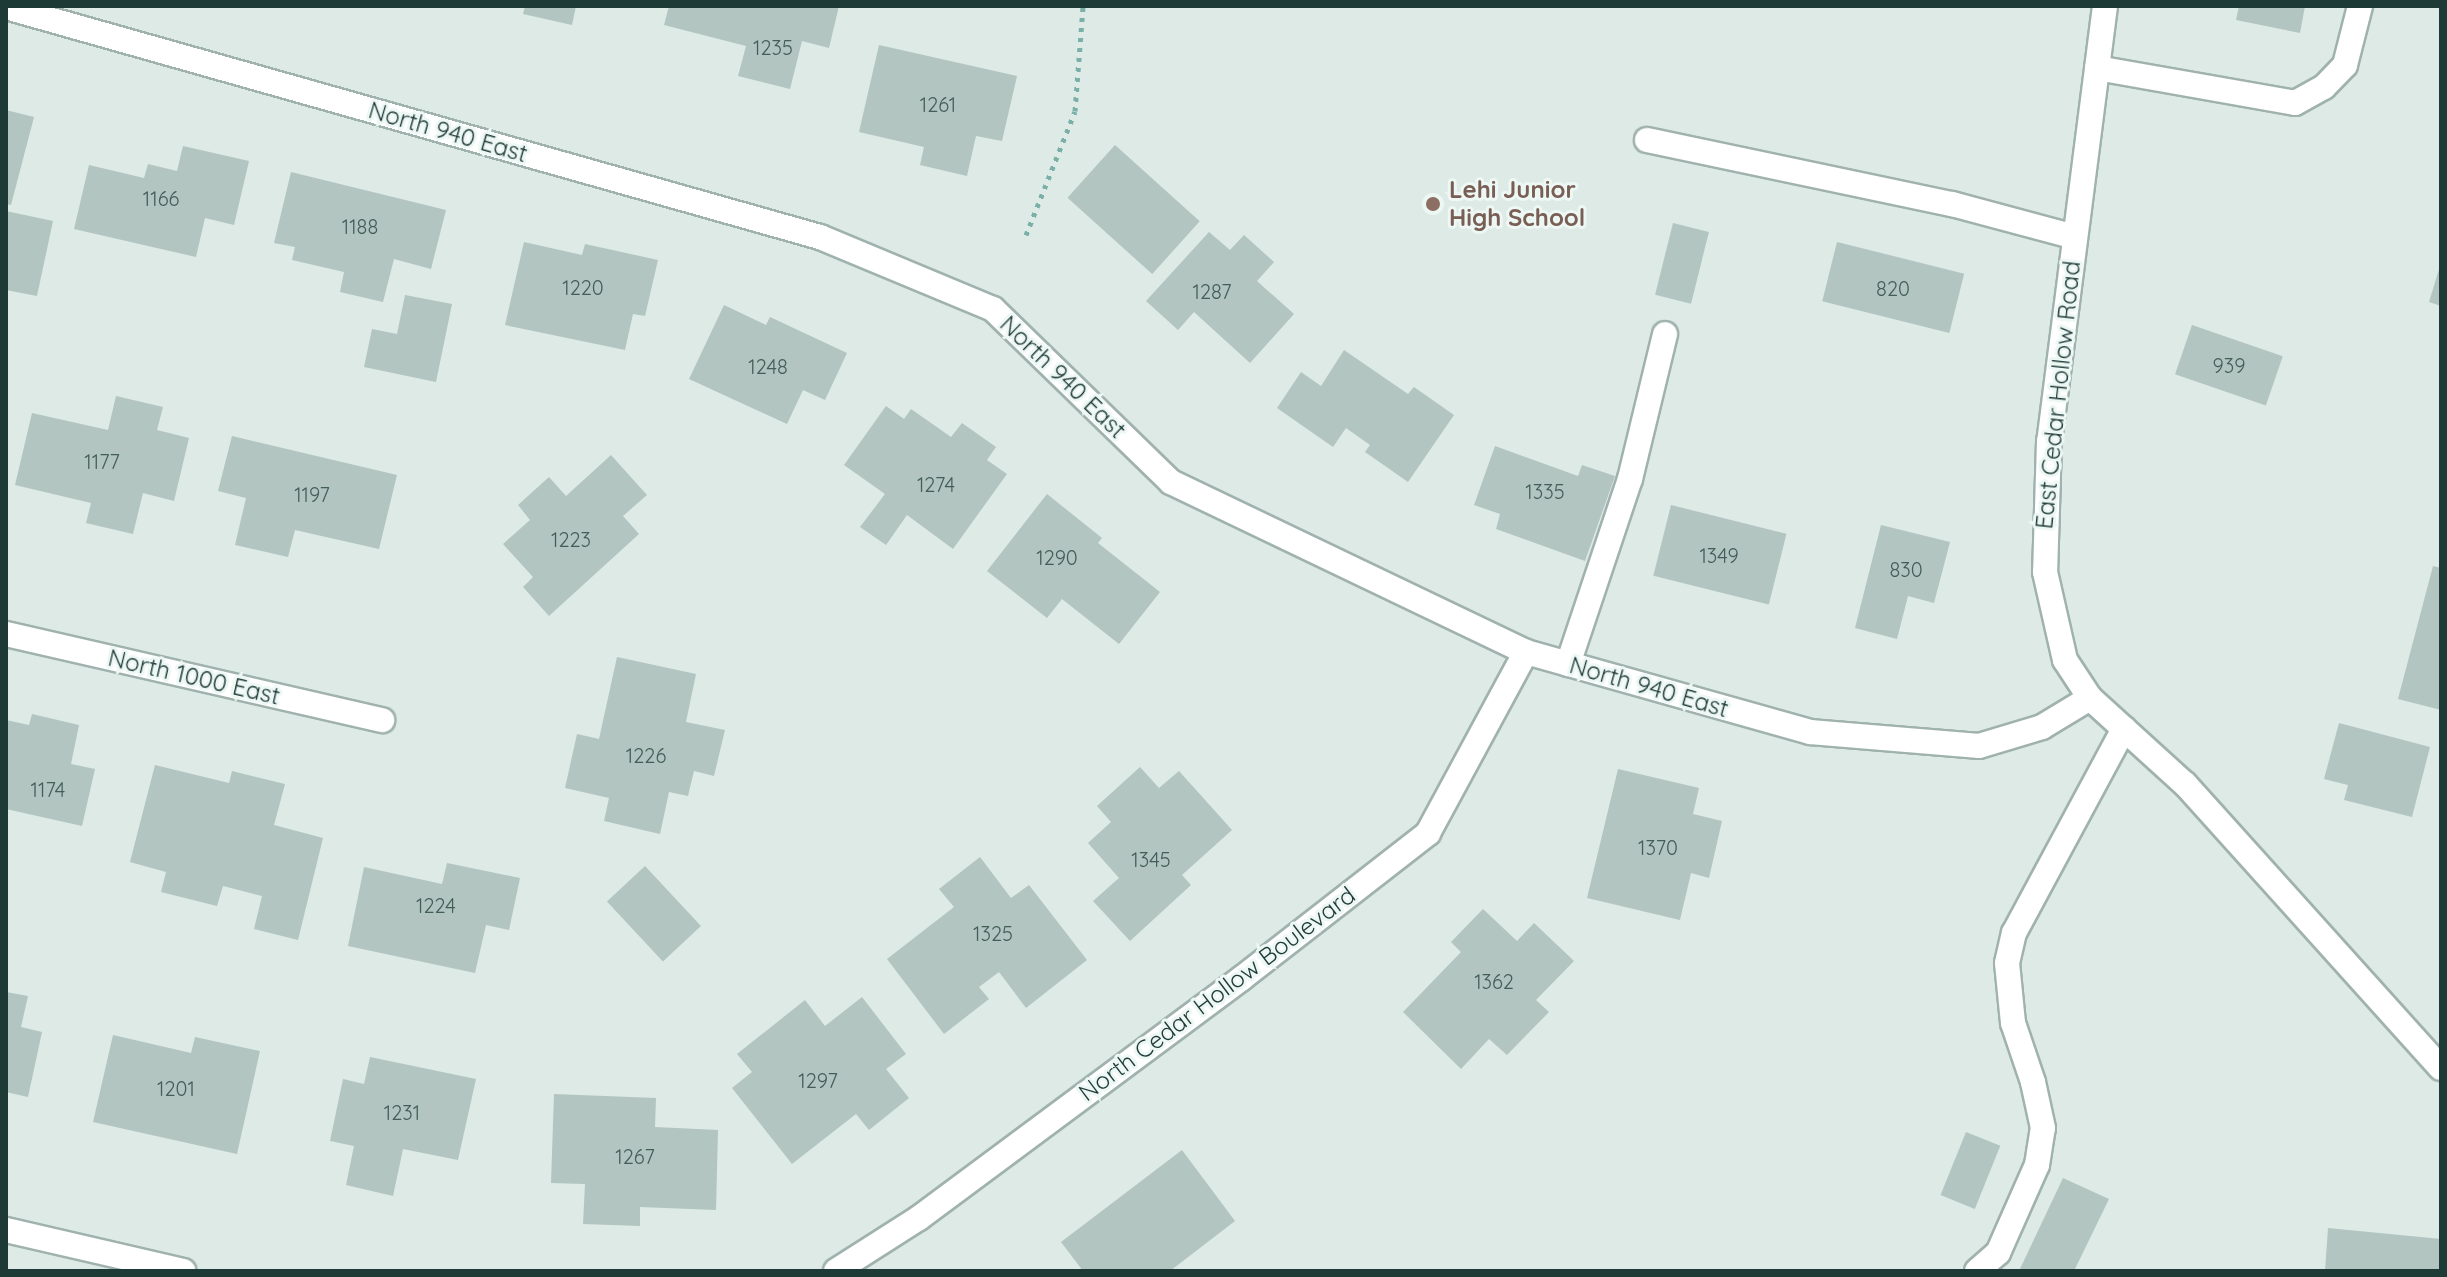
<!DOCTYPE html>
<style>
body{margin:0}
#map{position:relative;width:2447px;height:1277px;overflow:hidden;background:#ddeae6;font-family:Quicksand,sans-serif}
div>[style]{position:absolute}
.building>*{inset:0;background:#b2c5c0;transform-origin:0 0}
.path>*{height:5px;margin-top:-2.5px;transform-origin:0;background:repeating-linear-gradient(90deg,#7bb0a8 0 4px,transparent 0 10px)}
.roads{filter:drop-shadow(2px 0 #a0b2ae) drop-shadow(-2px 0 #a0b2ae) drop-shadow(0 2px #a0b2ae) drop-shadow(0 -2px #a0b2ae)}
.minor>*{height:24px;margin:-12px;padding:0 12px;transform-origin:12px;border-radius:12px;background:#fff}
.dots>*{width:22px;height:22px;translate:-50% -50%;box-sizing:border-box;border:4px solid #edf7f4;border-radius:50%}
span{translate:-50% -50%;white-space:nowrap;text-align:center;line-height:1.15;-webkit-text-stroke:6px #edf7f4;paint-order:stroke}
.number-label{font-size:20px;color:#435d59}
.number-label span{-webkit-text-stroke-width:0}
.street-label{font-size:24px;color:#1e3a37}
.education-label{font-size:24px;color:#785e54;font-weight:700}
.left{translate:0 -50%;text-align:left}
.frame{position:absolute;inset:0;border:8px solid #1e3a37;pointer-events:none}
</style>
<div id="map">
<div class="building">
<i style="clip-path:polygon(525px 6px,576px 6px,572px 25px,523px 14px)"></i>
<i style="clip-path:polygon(669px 6px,839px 6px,829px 48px,802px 41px,790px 89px,738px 76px,746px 46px,664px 25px)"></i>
<i style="clip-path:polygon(2239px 6px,2305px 6px,2300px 33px,2236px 20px)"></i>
<i style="clip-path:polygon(879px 45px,1017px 76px,1002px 141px,976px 136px,967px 176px,920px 165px,924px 147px,859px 132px)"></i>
<i style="clip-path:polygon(6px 110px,34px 117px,11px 205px,6px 204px)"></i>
<i style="left:1115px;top:145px;width:114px;height:71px;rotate:42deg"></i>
<i style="clip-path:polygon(183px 146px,249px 161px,234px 225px,205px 218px,196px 257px,74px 229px,89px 165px,144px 178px,148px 164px,177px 171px)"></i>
<i style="clip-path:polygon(291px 172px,446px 210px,431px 269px,394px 259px,383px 302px,340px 292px,344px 272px,292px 260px,295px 247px,274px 243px)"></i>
<i style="clip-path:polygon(6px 211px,53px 221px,37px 296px,6px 290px)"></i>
<i style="left:1673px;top:223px;width:37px;height:74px;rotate:14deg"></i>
<i style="clip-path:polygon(1209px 232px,1230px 250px,1244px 235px,1274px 262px,1257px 281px,1294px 314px,1250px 363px,1194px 312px,1178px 330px,1146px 301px)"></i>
<i style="clip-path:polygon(524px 242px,582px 255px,585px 244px,658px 260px,645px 316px,633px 314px,625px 350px,505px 325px)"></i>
<i style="left:1837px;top:242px;width:131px;height:61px;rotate:14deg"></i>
<i style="clip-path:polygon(2440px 266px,2441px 266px,2441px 306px,2429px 302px)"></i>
<i style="clip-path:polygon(405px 295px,452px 304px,436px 382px,364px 367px,372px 329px,397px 334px)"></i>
<i style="clip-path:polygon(724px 305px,766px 325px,770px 317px,847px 353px,825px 400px,803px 390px,787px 424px,689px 379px)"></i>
<i style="left:2192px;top:325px;width:96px;height:52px;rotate:19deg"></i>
<i style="clip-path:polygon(1344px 350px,1408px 394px,1414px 387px,1454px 415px,1408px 482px,1365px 452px,1370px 445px,1346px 428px,1333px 447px,1277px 408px,1301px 372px,1321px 386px)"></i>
<i style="clip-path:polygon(116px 396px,163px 407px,157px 430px,189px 438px,174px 501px,143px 493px,133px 534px,86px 523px,91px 503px,15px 485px,32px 413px,108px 430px)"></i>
<i style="clip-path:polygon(886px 406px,904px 419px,911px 409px,951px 437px,962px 423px,996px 447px,987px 460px,1007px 474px,953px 549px,907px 515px,886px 545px,860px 527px,885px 494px,844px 465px)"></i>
<i style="clip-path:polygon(232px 436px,397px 475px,379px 549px,295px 530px,288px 557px,235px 545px,246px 498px,218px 491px)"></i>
<i style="clip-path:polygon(1495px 446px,1578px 476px,1582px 465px,1615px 476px,1585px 561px,1496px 529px,1500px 514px,1474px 505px)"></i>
<i style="clip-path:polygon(611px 455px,647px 495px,623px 516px,639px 534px,549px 616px,523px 587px,533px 577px,503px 544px,530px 520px,518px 505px,549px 477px,566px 496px)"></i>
<i style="clip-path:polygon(1047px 494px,1102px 538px,1098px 543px,1160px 592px,1119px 644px,1062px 599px,1047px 618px,987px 571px)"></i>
<i style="left:1671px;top:505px;width:119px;height:73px;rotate:14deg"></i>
<i style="clip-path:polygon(1881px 525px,1950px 542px,1934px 603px,1908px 596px,1897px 639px,1855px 628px)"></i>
<i style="clip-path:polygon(2433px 566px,2441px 568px,2441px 710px,2398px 699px)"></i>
<i style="clip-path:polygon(617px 657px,696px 674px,686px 722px,725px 730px,714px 776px,694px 771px,688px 796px,669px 792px,660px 834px,604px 821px,609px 798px,565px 788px,577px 734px,599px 739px)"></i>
<i style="clip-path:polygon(32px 714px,79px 725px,71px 764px,95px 769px,82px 826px,6px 809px,6px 720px,29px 725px)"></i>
<i style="clip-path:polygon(2339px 723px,2430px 747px,2412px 817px,2344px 800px,2348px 785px,2324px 779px)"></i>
<i style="clip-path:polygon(155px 765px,229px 783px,232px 771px,285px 784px,274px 825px,323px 838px,298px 940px,254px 929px,262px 896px,223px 886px,217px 906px,161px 892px,166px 872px,130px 862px)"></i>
<i style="clip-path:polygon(1140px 767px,1159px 788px,1179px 771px,1232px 830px,1182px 875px,1191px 885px,1130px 941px,1093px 901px,1119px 878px,1088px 843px,1111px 822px,1097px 806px)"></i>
<i style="clip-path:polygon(1618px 769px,1699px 788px,1693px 814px,1722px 821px,1709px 878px,1691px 873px,1680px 920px,1587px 898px)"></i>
<i style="clip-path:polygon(980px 857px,1011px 898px,1029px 885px,1087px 960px,1026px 1008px,999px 972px,979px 987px,989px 999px,944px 1034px,887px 959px,954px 907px,939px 889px)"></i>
<i style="clip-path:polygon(447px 863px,520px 878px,509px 930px,486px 925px,475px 973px,348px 946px,364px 867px,442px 884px)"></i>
<i style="left:645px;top:866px;width:82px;height:52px;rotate:47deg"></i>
<i style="clip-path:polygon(1483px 909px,1517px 941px,1534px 923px,1574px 961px,1536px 1000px,1549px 1012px,1507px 1055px,1489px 1039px,1461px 1069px,1403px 1012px,1461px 952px,1451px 942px)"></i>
<i style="clip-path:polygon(6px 992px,28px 996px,21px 1027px,42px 1032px,28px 1097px,6px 1092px)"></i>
<i style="clip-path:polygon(862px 997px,906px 1054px,886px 1069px,909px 1098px,869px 1130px,856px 1114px,792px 1164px,732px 1088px,752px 1072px,737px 1054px,805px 1000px,825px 1026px)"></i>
<i style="clip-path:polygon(113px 1035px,191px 1053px,195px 1037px,260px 1051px,237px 1154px,93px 1122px)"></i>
<i style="clip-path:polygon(370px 1057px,476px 1079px,458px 1160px,403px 1149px,393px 1196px,346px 1185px,354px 1146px,330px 1141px,343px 1079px,364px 1084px)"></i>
<i style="clip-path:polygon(554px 1094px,656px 1098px,655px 1127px,718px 1130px,716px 1210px,640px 1207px,640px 1226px,583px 1224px,585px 1184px,551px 1183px)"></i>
<i style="left:1966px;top:1132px;width:37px;height:68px;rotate:22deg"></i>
<i style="clip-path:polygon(1182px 1150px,1235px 1221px,1170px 1271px,1083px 1271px,1061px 1242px)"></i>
<i style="clip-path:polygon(2063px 1178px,2109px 1199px,2074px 1271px,2019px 1271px)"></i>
<i style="clip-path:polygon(2328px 1228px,2441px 1239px,2441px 1271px,2325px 1271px)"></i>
</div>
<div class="path">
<i style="left:1026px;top:235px;width:133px;rotate:-68.4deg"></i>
<i style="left:1075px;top:111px;width:105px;rotate:-85.6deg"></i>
</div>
<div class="roads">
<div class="minor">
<i style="left:2105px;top:6px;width:439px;rotate:97.3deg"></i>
<i style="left:2049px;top:441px;width:131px;rotate:91.7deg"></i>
<i style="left:2045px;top:572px;width:90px;rotate:77.2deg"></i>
<i style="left:2065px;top:660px;width:45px;rotate:56.7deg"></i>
<i style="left:2090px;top:698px;width:128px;rotate:42.2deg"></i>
<i style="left:2185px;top:784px;width:382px;rotate:48deg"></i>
<i style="left:6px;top:7px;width:846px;rotate:15.78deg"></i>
<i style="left:820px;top:237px;width:187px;rotate:22.6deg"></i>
<i style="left:993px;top:309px;width:248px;rotate:44.2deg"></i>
<i style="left:1171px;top:482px;width:394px;rotate:25.6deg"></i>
<i style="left:1526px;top:652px;width:295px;rotate:15.7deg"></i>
<i style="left:1810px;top:732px;width:170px;rotate:4.7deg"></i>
<i style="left:1979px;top:746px;width:66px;rotate:-16.8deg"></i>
<i style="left:2042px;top:727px;width:56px;rotate:-31.1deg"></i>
<i style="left:2097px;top:68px;width:201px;rotate:10deg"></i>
<i style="left:2295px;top:103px;width:33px;rotate:-29deg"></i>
<i style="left:2324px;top:87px;width:30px;rotate:-46deg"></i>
<i style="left:2345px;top:65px;width:61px;rotate:-75.7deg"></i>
<i style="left:1647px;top:140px;width:312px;rotate:11.9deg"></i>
<i style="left:1952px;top:204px;width:127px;rotate:15deg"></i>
<i style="left:6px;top:634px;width:386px;rotate:12.9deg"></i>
<i style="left:1568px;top:664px;width:195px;rotate:-71.5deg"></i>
<i style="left:1630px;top:479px;width:149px;rotate:-76.4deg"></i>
<i style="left:6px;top:1230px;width:182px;rotate:13deg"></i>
<i style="left:836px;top:1271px;width:98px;rotate:-32.6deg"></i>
<i style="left:919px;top:1218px;width:402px;rotate:-36.6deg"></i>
<i style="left:1242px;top:978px;width:236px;rotate:-37.9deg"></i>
<i style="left:1428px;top:833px;width:206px;rotate:-61.6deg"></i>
<i style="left:1977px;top:1271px;width:28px;rotate:-41deg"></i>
<i style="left:1998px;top:1253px;width:96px;rotate:-66.1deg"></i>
<i style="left:2037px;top:1165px;width:37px;rotate:-81deg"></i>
<i style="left:2043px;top:1128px;width:47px;rotate:-102.3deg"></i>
<i style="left:2033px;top:1082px;width:62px;rotate:-108.7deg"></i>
<i style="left:2013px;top:1023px;width:60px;rotate:-95.7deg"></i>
<i style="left:2007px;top:963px;width:31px;rotate:-77deg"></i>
<i style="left:2014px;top:933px;width:232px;rotate:-61.7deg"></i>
</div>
</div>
<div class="dots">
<i style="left:1433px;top:204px;background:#8d6e63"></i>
</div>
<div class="number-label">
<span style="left:773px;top:47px">1235</span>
<span style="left:938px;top:104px">1261</span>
<span style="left:161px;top:198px">1166</span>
<span style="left:360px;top:226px">1188</span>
<span style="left:583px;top:287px">1220</span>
<span style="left:1893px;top:288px">820</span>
<span style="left:1212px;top:291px">1287</span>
<span style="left:2229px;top:365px">939</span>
<span style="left:768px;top:366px">1248</span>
<span style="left:102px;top:461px">1177</span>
<span style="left:936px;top:484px">1274</span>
<span style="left:1545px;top:491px">1335</span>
<span style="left:312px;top:494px">1197</span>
<span style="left:571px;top:539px">1223</span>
<span style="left:1719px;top:555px">1349</span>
<span style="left:1057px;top:557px">1290</span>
<span style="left:1906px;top:569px">830</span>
<span style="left:646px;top:755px">1226</span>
<span style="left:48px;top:789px">1174</span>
<span style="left:1658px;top:847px">1370</span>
<span style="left:1151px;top:859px">1345</span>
<span style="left:436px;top:905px">1224</span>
<span style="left:993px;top:933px">1325</span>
<span style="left:1494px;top:981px">1362</span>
<span style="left:818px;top:1080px">1297</span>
<span style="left:176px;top:1088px">1201</span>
<span style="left:402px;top:1112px">1231</span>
<span style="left:635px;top:1156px">1267</span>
</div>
<div class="street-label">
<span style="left:448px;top:132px;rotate:16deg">North 940 East</span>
<span style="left:1063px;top:377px;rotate:44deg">North 940 East</span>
<span style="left:2058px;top:395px;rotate:-84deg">East Cedar Hollow Road</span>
<span style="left:194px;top:677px;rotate:13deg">North 1000 East</span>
<span style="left:1649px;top:687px;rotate:16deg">North 940 East</span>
<span style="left:1217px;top:994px;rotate:-37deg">North Cedar Hollow Boulevard</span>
</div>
<div class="education-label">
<span class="left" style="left:1449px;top:204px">Lehi Junior<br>High School</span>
</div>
<div class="frame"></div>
</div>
